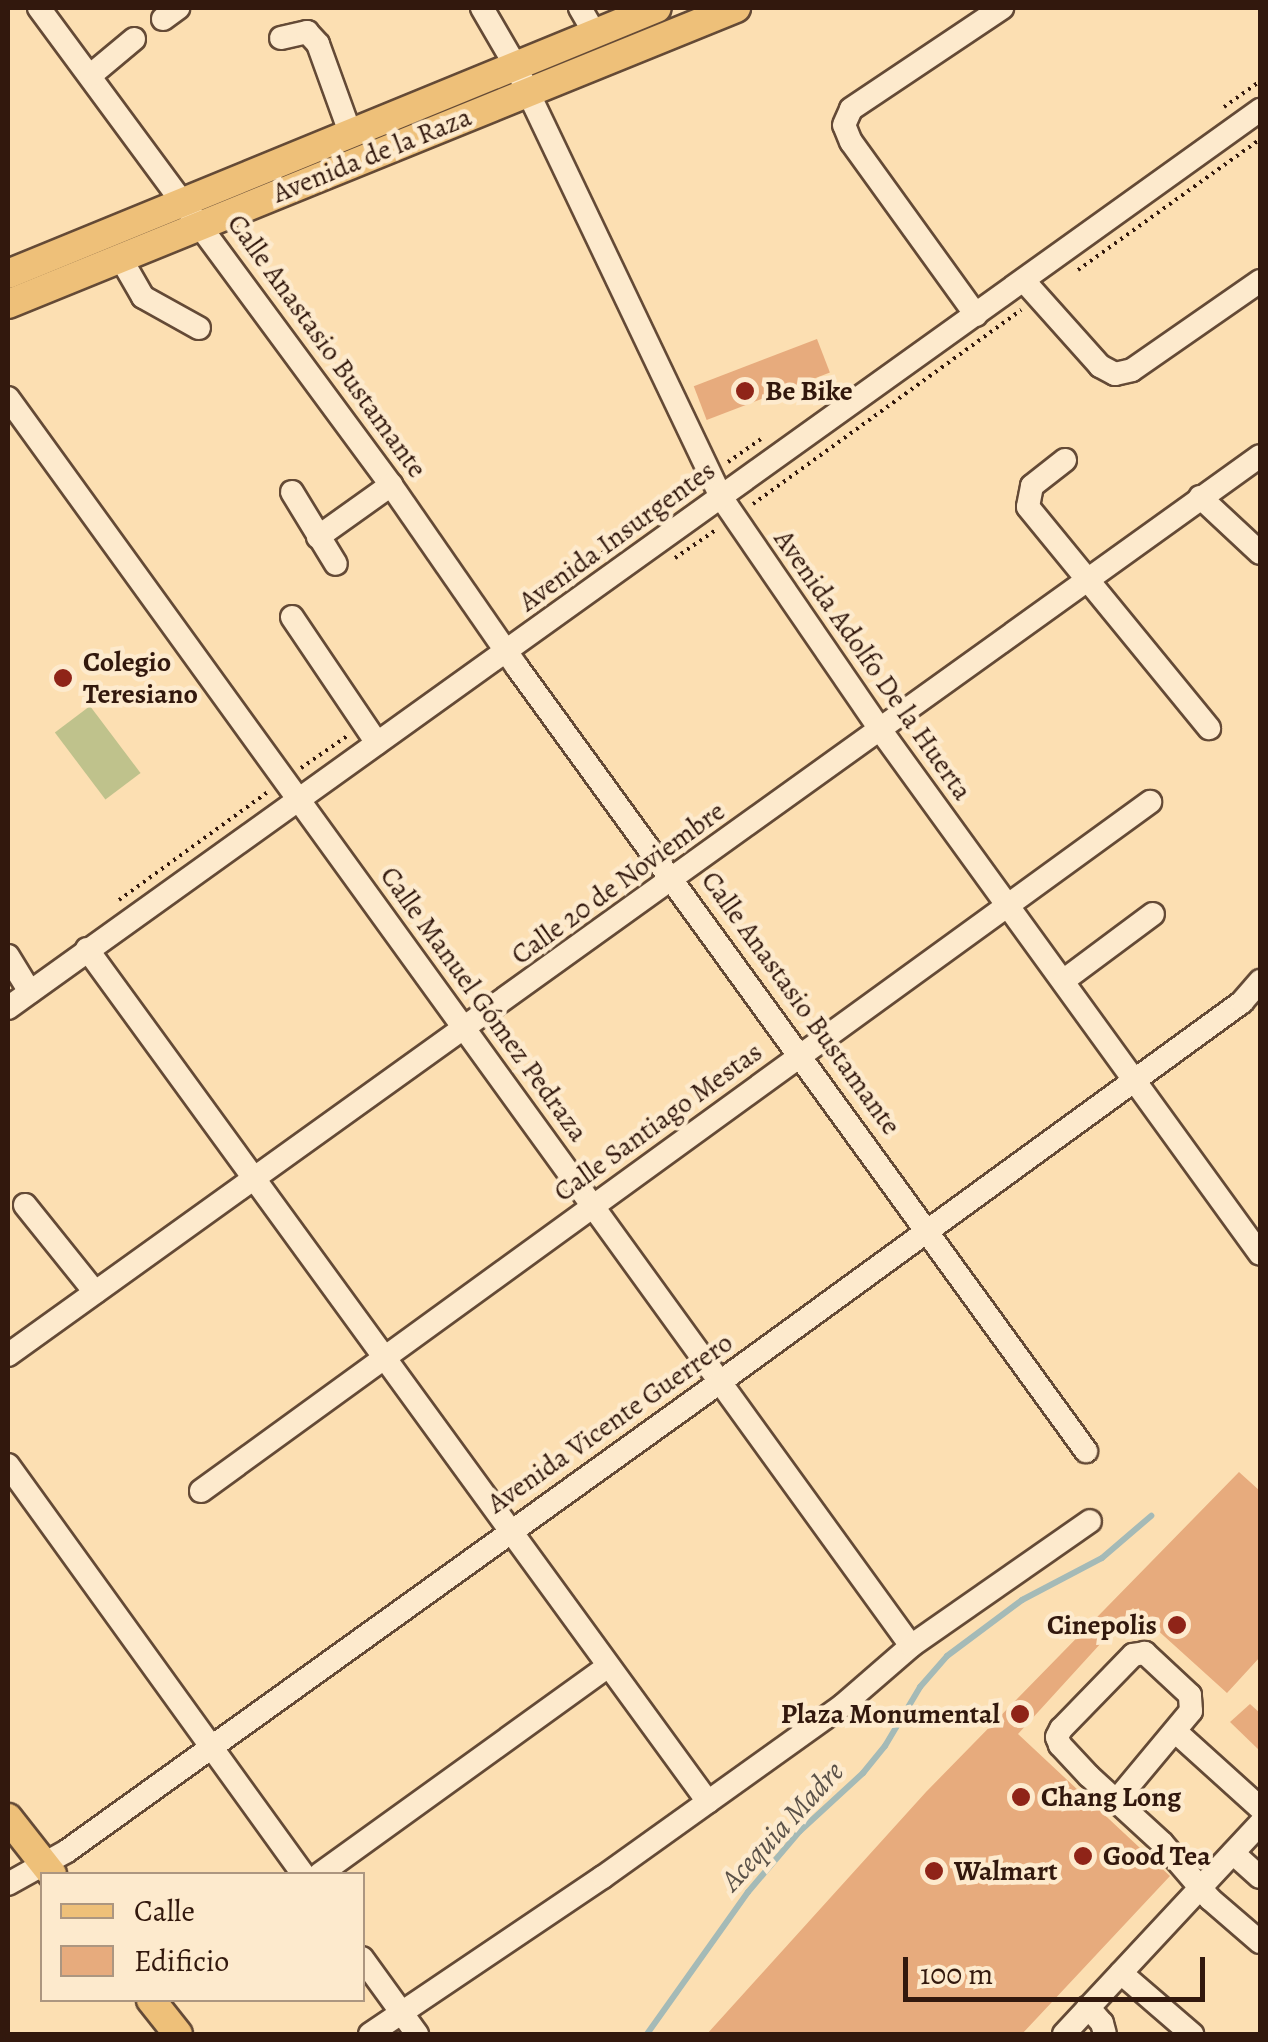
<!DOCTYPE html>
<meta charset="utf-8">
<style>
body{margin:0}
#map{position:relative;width:1268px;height:2042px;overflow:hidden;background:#fcdfb2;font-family:Alegreya,serif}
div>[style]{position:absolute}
.green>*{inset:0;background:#bfc28c;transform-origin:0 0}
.stream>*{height:6px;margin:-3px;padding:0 3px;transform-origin:3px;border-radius:3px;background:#a4bab7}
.building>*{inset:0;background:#e7ab7d;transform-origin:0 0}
.path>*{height:4px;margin-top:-2px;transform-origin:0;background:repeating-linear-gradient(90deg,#32180d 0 2.5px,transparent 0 7.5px)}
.roads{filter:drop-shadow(2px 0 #644a36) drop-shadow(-2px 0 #644a36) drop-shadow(0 2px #644a36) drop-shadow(0 -2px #644a36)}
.minor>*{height:22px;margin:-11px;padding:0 11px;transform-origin:11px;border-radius:11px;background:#fdeacd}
.major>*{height:28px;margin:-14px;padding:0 14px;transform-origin:14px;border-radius:14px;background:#eec079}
.dots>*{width:28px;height:28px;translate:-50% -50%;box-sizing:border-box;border:5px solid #fdeacd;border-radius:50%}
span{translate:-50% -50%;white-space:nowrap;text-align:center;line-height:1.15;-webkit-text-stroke:9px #fdeacd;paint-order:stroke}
.street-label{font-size:28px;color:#32180d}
.poi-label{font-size:28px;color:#32180d;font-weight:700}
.left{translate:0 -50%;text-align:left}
.right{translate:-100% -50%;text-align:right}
.water-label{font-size:30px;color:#5a5148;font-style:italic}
.frame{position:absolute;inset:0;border:10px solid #32180d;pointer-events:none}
.legend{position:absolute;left:40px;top:1872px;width:325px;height:130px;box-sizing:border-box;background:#fdeacd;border:2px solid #ac9680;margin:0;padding:12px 18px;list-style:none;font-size:30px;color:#32180d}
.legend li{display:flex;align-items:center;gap:20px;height:50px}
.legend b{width:50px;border:2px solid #ac9680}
.scale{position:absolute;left:903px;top:1957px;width:302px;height:45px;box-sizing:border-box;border:5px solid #32180d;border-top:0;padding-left:12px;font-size:30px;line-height:35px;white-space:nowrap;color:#32180d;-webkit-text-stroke:8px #fdeacd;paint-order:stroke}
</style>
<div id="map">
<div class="green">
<i style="left:90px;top:706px;width:84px;height:44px;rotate:53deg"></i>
</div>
<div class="stream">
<i style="left:647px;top:2034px;width:174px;rotate:-54.6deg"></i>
<i style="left:748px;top:1892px;width:80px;rotate:-49.6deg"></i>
<i style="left:800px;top:1831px;width:86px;rotate:-42.6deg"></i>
<i style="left:863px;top:1773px;width:35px;rotate:-51deg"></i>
<i style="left:885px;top:1746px;width:69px;rotate:-59.3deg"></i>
<i style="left:920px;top:1687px;width:41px;rotate:-48.9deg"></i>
<i style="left:947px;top:1656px;width:94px;rotate:-36.7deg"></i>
<i style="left:1022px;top:1600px;width:90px;rotate:-27.7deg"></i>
<i style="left:1102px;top:1558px;width:65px;rotate:-40.6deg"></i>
</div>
<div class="building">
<i style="left:817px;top:339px;width:36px;height:132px;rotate:69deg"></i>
<i style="clip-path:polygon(1239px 1472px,1260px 1491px,1260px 1657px,1227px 1693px,1133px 1608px,1018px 1734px,1170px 1876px,1022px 2034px,707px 2034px,926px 1792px)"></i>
<i style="clip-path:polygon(1250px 1704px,1260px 1713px,1260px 1751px,1230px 1722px)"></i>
</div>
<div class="path">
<i style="left:1224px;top:107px;width:44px;rotate:-35.8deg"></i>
<i style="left:1078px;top:270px;width:224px;rotate:-35.7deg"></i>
<i style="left:728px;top:462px;width:40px;rotate:-34.9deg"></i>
<i style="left:753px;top:504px;width:331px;rotate:-35.9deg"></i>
<i style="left:602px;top:553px;width:111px;rotate:-35.8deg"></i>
<i style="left:675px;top:558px;width:51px;rotate:-34.6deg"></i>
<i style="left:301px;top:768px;width:56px;rotate:-34.8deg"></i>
<i style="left:119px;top:900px;width:185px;rotate:-36deg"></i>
</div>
<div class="roads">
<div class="minor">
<i style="left:39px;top:8px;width:593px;rotate:53.57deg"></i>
<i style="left:391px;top:485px;width:221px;rotate:55.3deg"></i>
<i style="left:517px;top:667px;width:969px;rotate:54.03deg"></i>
<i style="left:482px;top:8px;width:66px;rotate:59.9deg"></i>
<i style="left:515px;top:65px;width:479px;rotate:64.5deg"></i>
<i style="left:721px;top:497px;width:280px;rotate:55.6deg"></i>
<i style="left:879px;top:728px;width:649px;rotate:54.08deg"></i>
<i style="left:580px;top:8px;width:28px;rotate:60deg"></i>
<i style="left:163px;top:19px;width:19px;rotate:-36deg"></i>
<i style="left:281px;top:38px;width:27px;rotate:-13deg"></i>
<i style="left:307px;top:32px;width:16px;rotate:47deg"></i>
<i style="left:318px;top:44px;width:97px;rotate:70.1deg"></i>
<i style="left:91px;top:75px;width:56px;rotate:-39.9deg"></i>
<i style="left:120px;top:257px;width:46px;rotate:60.1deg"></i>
<i style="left:143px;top:297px;width:64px;rotate:29deg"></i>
<i style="left:1025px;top:282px;width:113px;rotate:48.2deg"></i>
<i style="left:1100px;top:366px;width:17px;rotate:28deg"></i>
<i style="left:1115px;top:374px;width:17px;rotate:-13deg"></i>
<i style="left:1132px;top:370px;width:156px;rotate:-34.8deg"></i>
<i style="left:976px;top:315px;width:213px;rotate:-125.8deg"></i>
<i style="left:851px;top:142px;width:18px;rotate:-112deg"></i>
<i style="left:844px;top:125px;width:17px;rotate:-66deg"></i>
<i style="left:851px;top:109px;width:182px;rotate:-33.8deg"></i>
<i style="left:8px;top:398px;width:1540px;rotate:54.11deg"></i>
<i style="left:1065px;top:460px;width:42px;rotate:141.8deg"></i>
<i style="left:1032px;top:486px;width:21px;rotate:101deg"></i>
<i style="left:1028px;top:507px;width:286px;rotate:50.7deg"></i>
<i style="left:292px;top:492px;width:84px;rotate:58.6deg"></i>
<i style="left:1200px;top:497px;width:82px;rotate:43deg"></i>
<i style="left:318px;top:537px;width:90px;rotate:-35.5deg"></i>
<i style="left:292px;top:617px;width:152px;rotate:56deg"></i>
<i style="left:87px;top:949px;width:1055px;rotate:53.94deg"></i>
<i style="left:8px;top:956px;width:42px;rotate:58.6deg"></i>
<i style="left:1063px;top:981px;width:112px;rotate:-36.7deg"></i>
<i style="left:8px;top:1008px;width:1541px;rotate:-35.65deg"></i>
<i style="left:25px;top:1205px;width:112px;rotate:51.2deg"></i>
<i style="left:8px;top:1355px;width:1541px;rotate:-35.68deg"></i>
<i style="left:8px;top:1465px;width:504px;rotate:54.2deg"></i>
<i style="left:201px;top:1491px;width:1173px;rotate:-35.98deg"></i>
<i style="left:1176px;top:1732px;width:113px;rotate:42.1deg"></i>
<i style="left:1116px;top:1801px;width:117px;rotate:-50.2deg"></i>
<i style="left:1191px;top:1711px;width:16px;rotate:-94deg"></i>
<i style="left:1190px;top:1695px;width:62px;rotate:-137deg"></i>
<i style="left:1145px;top:1653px;width:12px;rotate:171deg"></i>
<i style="left:1133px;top:1655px;width:103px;rotate:134.2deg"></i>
<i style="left:1061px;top:1729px;width:9px;rotate:117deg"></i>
<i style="left:1057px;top:1737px;width:9px;rotate:69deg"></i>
<i style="left:1060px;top:1745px;width:42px;rotate:46.9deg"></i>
<i style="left:1089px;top:1776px;width:99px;rotate:42.5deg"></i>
<i style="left:1162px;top:1843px;width:74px;rotate:49.4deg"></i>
<i style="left:1210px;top:1899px;width:66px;rotate:40.7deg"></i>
<i style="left:1233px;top:1853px;width:36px;rotate:42deg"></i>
<i style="left:320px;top:1874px;width:354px;rotate:-35.8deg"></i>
<i style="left:8px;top:1884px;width:68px;rotate:-29.2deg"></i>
<i style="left:67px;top:1851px;width:804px;rotate:-35.69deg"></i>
<i style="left:720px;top:1382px;width:646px;rotate:-36.05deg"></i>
<i style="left:1242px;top:1002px;width:28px;rotate:-49deg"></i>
<i style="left:362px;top:1958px;width:94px;rotate:54.1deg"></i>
<i style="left:1121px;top:1973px;width:94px;rotate:40.7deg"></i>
<i style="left:1088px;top:2007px;width:21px;rotate:49deg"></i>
<i style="left:1102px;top:2023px;width:11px;rotate:75deg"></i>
<i style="left:370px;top:2034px;width:281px;rotate:-34deg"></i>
<i style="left:603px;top:1877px;width:295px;rotate:-35.6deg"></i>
<i style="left:843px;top:1705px;width:90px;rotate:-40.9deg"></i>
<i style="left:911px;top:1646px;width:218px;rotate:-34.9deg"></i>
<i style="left:1064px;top:2034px;width:287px;rotate:-47deg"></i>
</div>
<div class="major">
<i style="left:8px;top:274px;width:701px;rotate:-22.29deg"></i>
<i style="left:8px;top:304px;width:786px;rotate:-22.13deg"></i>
<i style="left:8px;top:1818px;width:71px;rotate:51.8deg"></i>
<i style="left:151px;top:2000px;width:43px;rotate:51.5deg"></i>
</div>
</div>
<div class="dots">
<i style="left:745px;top:391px;background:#8f2418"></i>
<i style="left:63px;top:678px;background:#8f2418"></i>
<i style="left:1177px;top:1625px;background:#8f2418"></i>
<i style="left:1020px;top:1714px;background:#8f2418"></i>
<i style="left:1021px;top:1797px;background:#8f2418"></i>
<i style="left:1083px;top:1856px;background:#8f2418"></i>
<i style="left:934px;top:1871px;background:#8f2418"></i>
</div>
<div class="street-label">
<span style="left:372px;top:155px;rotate:-22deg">Avenida de la Raza</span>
<span style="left:327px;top:346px;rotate:54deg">Calle Anastasio Bustamante</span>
<span style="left:617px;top:536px;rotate:-36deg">Avenida Insurgentes</span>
<span style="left:873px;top:665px;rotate:55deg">Avenida Adolfo De la Huerta</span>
<span style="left:618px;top:883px;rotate:-36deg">Calle 20 de Noviembre</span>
<span style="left:801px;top:1003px;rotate:54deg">Calle Anastasio Bustamante</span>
<span style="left:484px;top:1004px;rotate:54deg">Calle Manuel Gómez Pedraza</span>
<span style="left:658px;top:1122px;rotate:-36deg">Calle Santiago Mestas</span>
<span style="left:610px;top:1423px;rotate:-35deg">Avenida Vicente Guerrero</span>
</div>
<div class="poi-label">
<span class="left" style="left:765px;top:391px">Be Bike</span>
<span class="left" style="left:83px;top:678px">Colegio<br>Teresiano</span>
<span class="right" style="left:1157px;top:1625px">Cinepolis</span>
<span class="right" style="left:1000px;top:1714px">Plaza Monumental</span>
<span class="left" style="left:1041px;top:1797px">Chang Long</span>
<span class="left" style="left:1103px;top:1856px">Good Tea</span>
<span class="left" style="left:954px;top:1871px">Walmart</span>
</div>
<div class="water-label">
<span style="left:782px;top:1826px;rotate:-47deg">Acequia Madre</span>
</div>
<div class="frame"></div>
<ul class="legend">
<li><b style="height:12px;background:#eec079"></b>Calle</li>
<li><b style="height:28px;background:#e7ab7d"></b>Edificio</li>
</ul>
<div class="scale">100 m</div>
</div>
